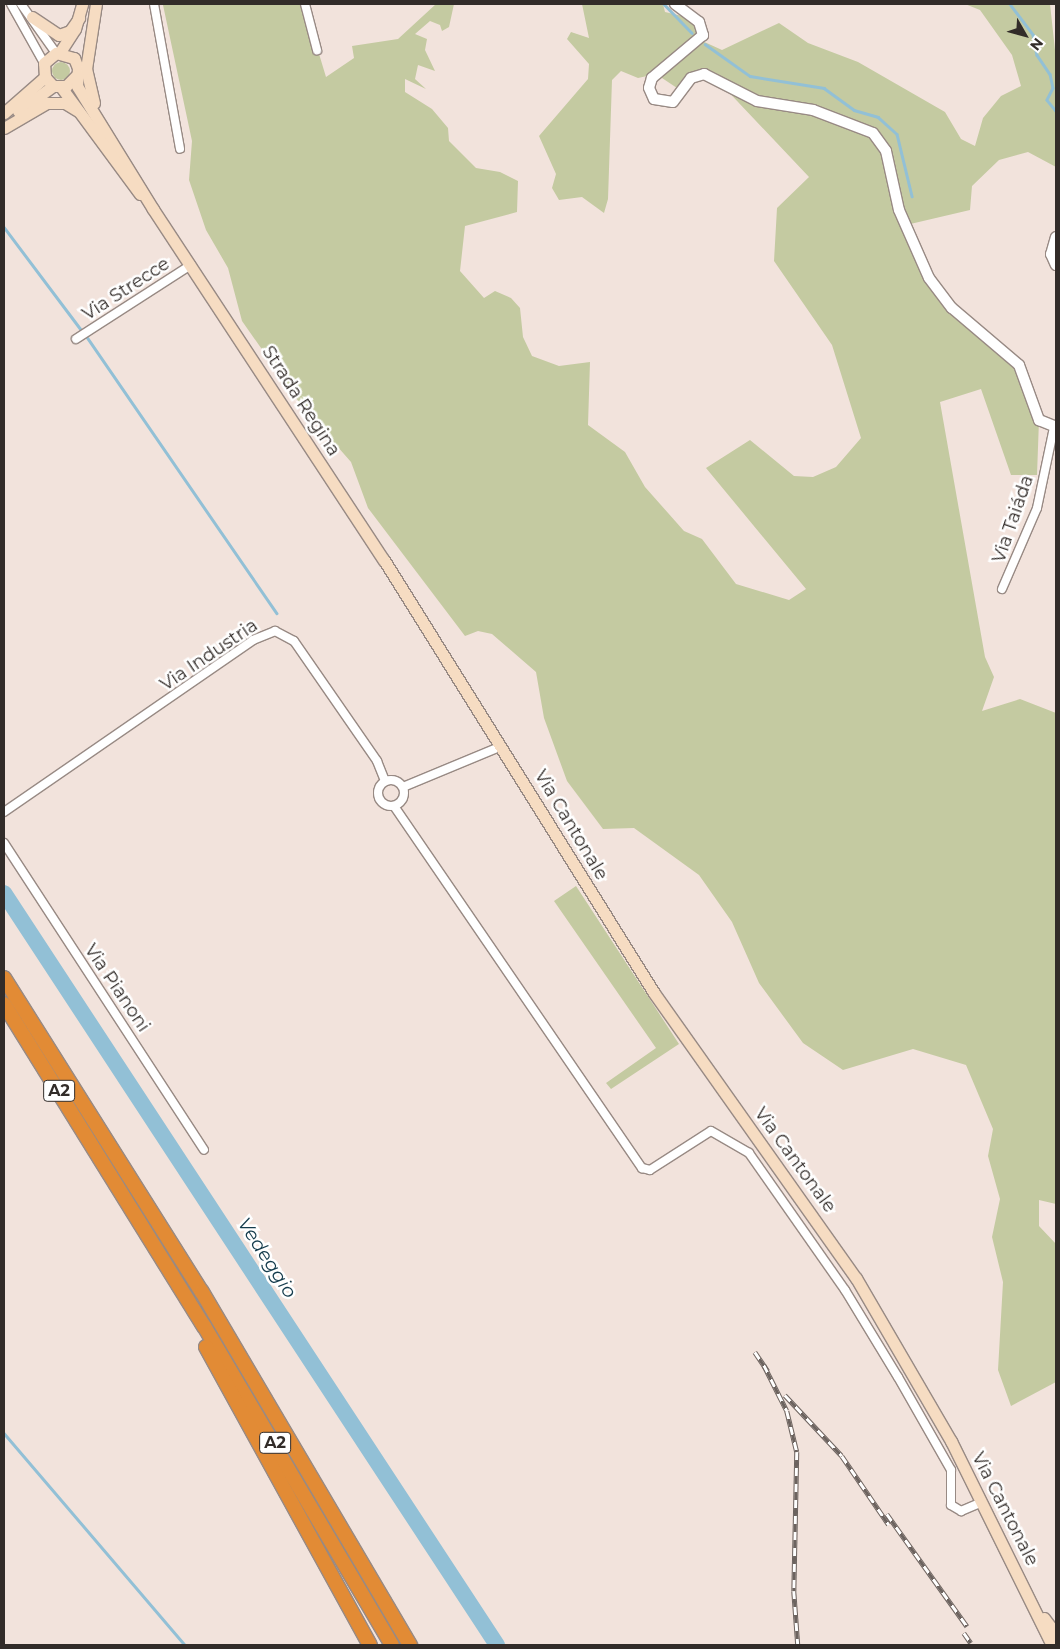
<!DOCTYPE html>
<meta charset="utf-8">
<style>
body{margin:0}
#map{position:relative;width:1060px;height:1649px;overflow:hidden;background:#f2e3dc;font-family:Montserrat,sans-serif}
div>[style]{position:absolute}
.green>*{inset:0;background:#c4caa1}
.round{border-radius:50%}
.stream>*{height:2.5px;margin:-1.25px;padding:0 1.25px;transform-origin:1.25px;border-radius:1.25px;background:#92c0d6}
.river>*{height:16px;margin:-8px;padding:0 8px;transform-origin:8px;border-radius:8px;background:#92c0d6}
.roads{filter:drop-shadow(1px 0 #988a84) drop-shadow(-1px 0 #988a84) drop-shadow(0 1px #988a84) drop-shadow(0 -1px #988a84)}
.minor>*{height:8px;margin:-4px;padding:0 4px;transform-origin:4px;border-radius:4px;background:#fff}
.minor>.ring{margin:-4px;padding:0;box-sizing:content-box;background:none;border:8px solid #fff;border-radius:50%}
.tertiary>*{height:10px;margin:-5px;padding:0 5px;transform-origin:5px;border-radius:5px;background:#fff}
.secondary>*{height:11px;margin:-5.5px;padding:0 5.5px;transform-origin:5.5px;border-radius:5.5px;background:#f6dcc2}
.motorway>*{height:14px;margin:-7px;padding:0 7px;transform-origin:7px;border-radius:7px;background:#e28b35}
.rail>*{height:4.5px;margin-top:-2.25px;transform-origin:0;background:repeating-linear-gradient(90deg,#fff 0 8px,#6c635f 0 16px);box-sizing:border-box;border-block:1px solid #6c635f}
span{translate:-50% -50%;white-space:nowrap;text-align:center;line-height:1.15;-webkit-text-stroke:5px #fff;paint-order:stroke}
.shield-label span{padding:1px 4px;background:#fff;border:1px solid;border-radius:4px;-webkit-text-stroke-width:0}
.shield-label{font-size:16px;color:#322c29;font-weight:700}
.street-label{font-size:18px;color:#322c29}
.water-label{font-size:19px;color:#143b4c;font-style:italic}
.frame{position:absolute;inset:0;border:5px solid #322c29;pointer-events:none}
.north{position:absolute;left:1000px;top:10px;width:50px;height:50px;-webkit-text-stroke:4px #fff;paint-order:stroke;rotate:128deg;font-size:14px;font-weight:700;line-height:20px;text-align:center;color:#322c29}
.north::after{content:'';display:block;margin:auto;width:18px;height:22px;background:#322c29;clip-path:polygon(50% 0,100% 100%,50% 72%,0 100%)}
</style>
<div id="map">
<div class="green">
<i style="clip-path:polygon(304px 4px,326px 77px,354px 58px,352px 46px,398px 39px,436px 4px,454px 4px,449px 27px,442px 31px,440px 25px,430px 21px,415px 34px,427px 39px,425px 50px,435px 71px,418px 65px,415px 79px,426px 89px,405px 79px,405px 92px,432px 109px,448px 128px,449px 141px,476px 168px,500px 172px,518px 181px,517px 212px,465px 226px,460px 271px,484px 298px,495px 291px,511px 298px,520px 308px,523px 337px,532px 356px,559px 366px,590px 362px,588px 425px,625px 452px,645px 487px,684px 531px,702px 539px,736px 584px,789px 600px,806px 589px,706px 468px,750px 440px,794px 476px,813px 477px,836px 467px,861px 438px,832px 345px,774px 261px,777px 208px,809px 177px,721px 84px,701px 73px,683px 92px,656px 74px,638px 78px,621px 71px,612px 80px,608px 199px,604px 213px,582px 197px,559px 200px,552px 188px,556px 174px,539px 136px,588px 79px,589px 64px,567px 39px,571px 32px,589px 38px,582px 4px,663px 4px,665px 12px,695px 19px,700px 40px,722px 50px,779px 23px,808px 43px,858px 62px,945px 112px,961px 139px,975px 146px,983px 118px,1001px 96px,1021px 86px,1012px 55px,980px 10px,965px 4px,1050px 4px,1056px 59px,1056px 167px,1028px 152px,999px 160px,972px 186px,970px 210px,906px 225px,936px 289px,1009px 353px,1039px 420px,1037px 475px,1011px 475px,981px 389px,940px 402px,985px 657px,994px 677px,982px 711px,1020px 699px,1056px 713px,1056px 1204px,1039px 1200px,1039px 1226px,1056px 1244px,1056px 1382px,1011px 1406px,998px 1370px,1003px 1282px,992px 1237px,1000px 1199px,988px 1156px,993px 1129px,966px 1065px,913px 1049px,843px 1070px,803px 1043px,759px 983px,732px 922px,699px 875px,634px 828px,603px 829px,567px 781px,544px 718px,536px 672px,492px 634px,478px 631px,465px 636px,368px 508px,351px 462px,301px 405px,242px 321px,228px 268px,206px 230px,189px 180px,192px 141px,163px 5px)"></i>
<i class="round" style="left:52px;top:62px;width:18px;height:18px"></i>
<i style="clip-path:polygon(576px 886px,679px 1044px,611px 1089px,606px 1083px,656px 1048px,554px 901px)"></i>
</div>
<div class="stream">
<i style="left:664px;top:4px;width:40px;rotate:46deg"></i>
<i style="left:1010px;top:4px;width:39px;rotate:53deg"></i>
<i style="left:1033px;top:35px;width:20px;rotate:79deg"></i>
<i style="left:1037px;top:55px;width:23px;rotate:56deg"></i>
<i style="left:1050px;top:74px;width:14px;rotate:78deg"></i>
<i style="left:1053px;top:88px;width:13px;rotate:117deg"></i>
<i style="left:1047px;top:100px;width:14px;rotate:51deg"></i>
<i style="left:705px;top:44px;width:55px;rotate:35.4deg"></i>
<i style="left:750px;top:76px;width:75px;rotate:9.2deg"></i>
<i style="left:824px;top:88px;width:37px;rotate:36deg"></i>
<i style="left:854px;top:110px;width:25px;rotate:16deg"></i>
<i style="left:878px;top:117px;width:25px;rotate:42deg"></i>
<i style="left:897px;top:134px;width:64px;rotate:76.4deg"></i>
<i style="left:4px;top:227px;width:130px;rotate:53.1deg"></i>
<i style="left:87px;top:337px;width:335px;rotate:55.5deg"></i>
<i style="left:4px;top:1433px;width:279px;rotate:49.5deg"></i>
</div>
<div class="river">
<i style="left:4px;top:893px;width:899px;rotate:56.75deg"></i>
</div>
<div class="roads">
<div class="minor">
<i style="left:11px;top:4px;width:68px;rotate:60.8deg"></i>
<i style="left:21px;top:4px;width:60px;rotate:54.5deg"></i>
<i style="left:154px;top:4px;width:147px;rotate:79.8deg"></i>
<i style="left:305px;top:4px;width:48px;rotate:75.4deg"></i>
<i style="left:76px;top:339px;width:137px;rotate:-32.8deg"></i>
<i style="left:1002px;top:589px;width:88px;rotate:-66.6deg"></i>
<i style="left:1037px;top:508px;width:83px;rotate:-78.1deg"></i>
<i class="ring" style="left:378px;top:780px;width:18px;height:18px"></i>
<i style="left:403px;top:787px;width:107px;rotate:-22.5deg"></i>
<i style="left:394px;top:806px;width:439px;rotate:55.6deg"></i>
<i style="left:642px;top:1168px;width:8px;rotate:14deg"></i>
<i style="left:650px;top:1170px;width:72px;rotate:-32.6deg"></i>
<i style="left:711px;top:1131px;width:44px;rotate:30.1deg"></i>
<i style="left:749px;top:1153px;width:167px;rotate:55deg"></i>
<i style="left:845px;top:1290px;width:102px;rotate:58.7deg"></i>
<i style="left:898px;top:1377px;width:107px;rotate:60.3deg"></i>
<i style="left:951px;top:1470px;width:35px;rotate:90deg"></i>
<i style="left:951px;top:1505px;width:12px;rotate:31deg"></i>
<i style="left:961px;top:1511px;width:23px;rotate:-23deg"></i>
<i style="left:4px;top:812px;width:303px;rotate:-34.6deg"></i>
<i style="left:253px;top:640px;width:24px;rotate:-22deg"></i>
<i style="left:275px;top:631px;width:21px;rotate:28deg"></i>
<i style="left:294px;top:641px;width:146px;rotate:55.3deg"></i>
<i style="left:377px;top:761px;width:22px;rotate:68deg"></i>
<i style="left:4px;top:843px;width:366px;rotate:56.9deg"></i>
</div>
<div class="tertiary">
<i style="left:675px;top:4px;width:30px;rotate:37deg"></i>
<i style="left:699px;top:22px;width:14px;rotate:73deg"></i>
<i style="left:703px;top:35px;width:67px;rotate:139.9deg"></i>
<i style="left:652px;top:78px;width:10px;rotate:107deg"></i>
<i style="left:649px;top:88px;width:12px;rotate:66deg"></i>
<i style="left:654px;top:99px;width:19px;rotate:9deg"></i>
<i style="left:673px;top:102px;width:30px;rotate:-53deg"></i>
<i style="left:691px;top:78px;width:14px;rotate:-17deg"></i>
<i style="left:704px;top:74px;width:59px;rotate:27deg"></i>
<i style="left:757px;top:101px;width:57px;rotate:9.1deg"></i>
<i style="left:813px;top:110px;width:64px;rotate:21deg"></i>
<i style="left:873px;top:133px;width:22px;rotate:54deg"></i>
<i style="left:886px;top:151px;width:60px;rotate:77.6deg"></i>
<i style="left:899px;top:210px;width:74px;rotate:66.2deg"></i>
<i style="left:929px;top:278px;width:38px;rotate:53deg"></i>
<i style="left:952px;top:308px;width:88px;rotate:40.4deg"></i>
<i style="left:1019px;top:365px;width:59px;rotate:70deg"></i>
<i style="left:1039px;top:420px;width:18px;rotate:22deg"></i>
<i style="left:1056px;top:237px;width:18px;rotate:106deg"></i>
<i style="left:1051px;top:254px;width:12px;rotate:66deg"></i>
</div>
<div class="secondary">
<i style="left:32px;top:17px;width:32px;rotate:34deg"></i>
<i style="left:59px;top:35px;width:12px;rotate:-20deg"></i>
<i style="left:70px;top:31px;width:16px;rotate:-55deg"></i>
<i style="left:60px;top:52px;width:27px;rotate:-57deg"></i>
<i style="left:75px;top:29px;width:26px;rotate:-74deg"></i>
<i style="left:78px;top:74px;width:17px;rotate:135deg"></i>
<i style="left:66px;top:86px;width:13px;rotate:180deg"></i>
<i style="left:53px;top:86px;width:12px;rotate:-132deg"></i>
<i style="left:45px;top:77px;width:14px;rotate:-94deg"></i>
<i style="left:44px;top:63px;width:16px;rotate:-40deg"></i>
<i style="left:56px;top:53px;width:19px;rotate:16deg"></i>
<i style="left:74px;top:58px;width:11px;rotate:68deg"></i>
<i style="left:78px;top:68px;width:18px;rotate:93deg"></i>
<i style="left:77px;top:86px;width:145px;rotate:58.3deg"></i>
<i style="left:153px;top:209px;width:420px;rotate:56.7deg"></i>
<i style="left:384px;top:560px;width:510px;rotate:58.05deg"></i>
<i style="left:654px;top:993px;width:349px;rotate:54.7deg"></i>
<i style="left:856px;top:1278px;width:189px;rotate:59.8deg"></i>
<i style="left:951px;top:1441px;width:228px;rotate:63.7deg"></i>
<i style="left:61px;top:87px;width:133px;rotate:53.6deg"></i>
<i style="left:94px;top:103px;width:35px;rotate:-103deg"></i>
<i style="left:86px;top:69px;width:66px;rotate:-81.3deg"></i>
<i style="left:18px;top:111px;width:43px;rotate:-35.5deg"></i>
<i style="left:4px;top:113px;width:55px;rotate:-41.3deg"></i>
<i style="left:4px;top:128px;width:50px;rotate:-30.2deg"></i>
<i style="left:47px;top:103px;width:18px"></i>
<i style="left:65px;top:103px;width:15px;rotate:32deg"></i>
<i style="left:1044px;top:1618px;width:20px;rotate:53deg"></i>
</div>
<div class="motorway">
<i style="left:4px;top:978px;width:371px;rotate:57.8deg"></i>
<i style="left:202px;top:1292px;width:410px;rotate:59.5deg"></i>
<i style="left:4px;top:1004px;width:379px;rotate:58.2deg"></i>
<i style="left:204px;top:1326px;width:370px;rotate:59.5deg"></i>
<i style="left:206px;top:1347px;width:340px;rotate:61.2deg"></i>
</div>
</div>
<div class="rail">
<i style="left:755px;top:1352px;width:23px;rotate:56deg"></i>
<i style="left:764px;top:1365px;width:51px;rotate:63.4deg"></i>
<i style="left:787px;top:1411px;width:42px;rotate:76.3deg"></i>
<i style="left:797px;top:1452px;width:139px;rotate:91.2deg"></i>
<i style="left:794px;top:1591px;width:54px;rotate:85.8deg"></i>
<i style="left:785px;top:1395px;width:83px;rotate:46.9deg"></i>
<i style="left:842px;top:1456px;width:83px;rotate:55.7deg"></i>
<i style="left:887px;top:1514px;width:138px;rotate:54.5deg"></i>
<i style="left:964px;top:1633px;width:12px;rotate:55deg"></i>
</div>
<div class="shield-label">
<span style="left:59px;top:1091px">A2</span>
<span style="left:275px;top:1443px">A2</span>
</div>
<div class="street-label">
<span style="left:126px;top:289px;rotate:-33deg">Via Strecce</span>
<span style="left:301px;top:401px;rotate:57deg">Strada Regina</span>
<span style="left:1013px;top:519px;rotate:-71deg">Via Taiáda</span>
<span style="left:209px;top:655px;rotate:-34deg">Via Industria</span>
<span style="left:571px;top:825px;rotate:59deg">Via Cantonale</span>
<span style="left:117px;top:988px;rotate:56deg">Via Pianoni</span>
<span style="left:795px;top:1160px;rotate:54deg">Via Cantonale</span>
<span style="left:1005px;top:1509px;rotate:63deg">Via Cantonale</span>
</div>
<div class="water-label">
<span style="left:267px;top:1258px;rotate:57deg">Vedeggio</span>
</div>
<div class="frame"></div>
<div class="north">N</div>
</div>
